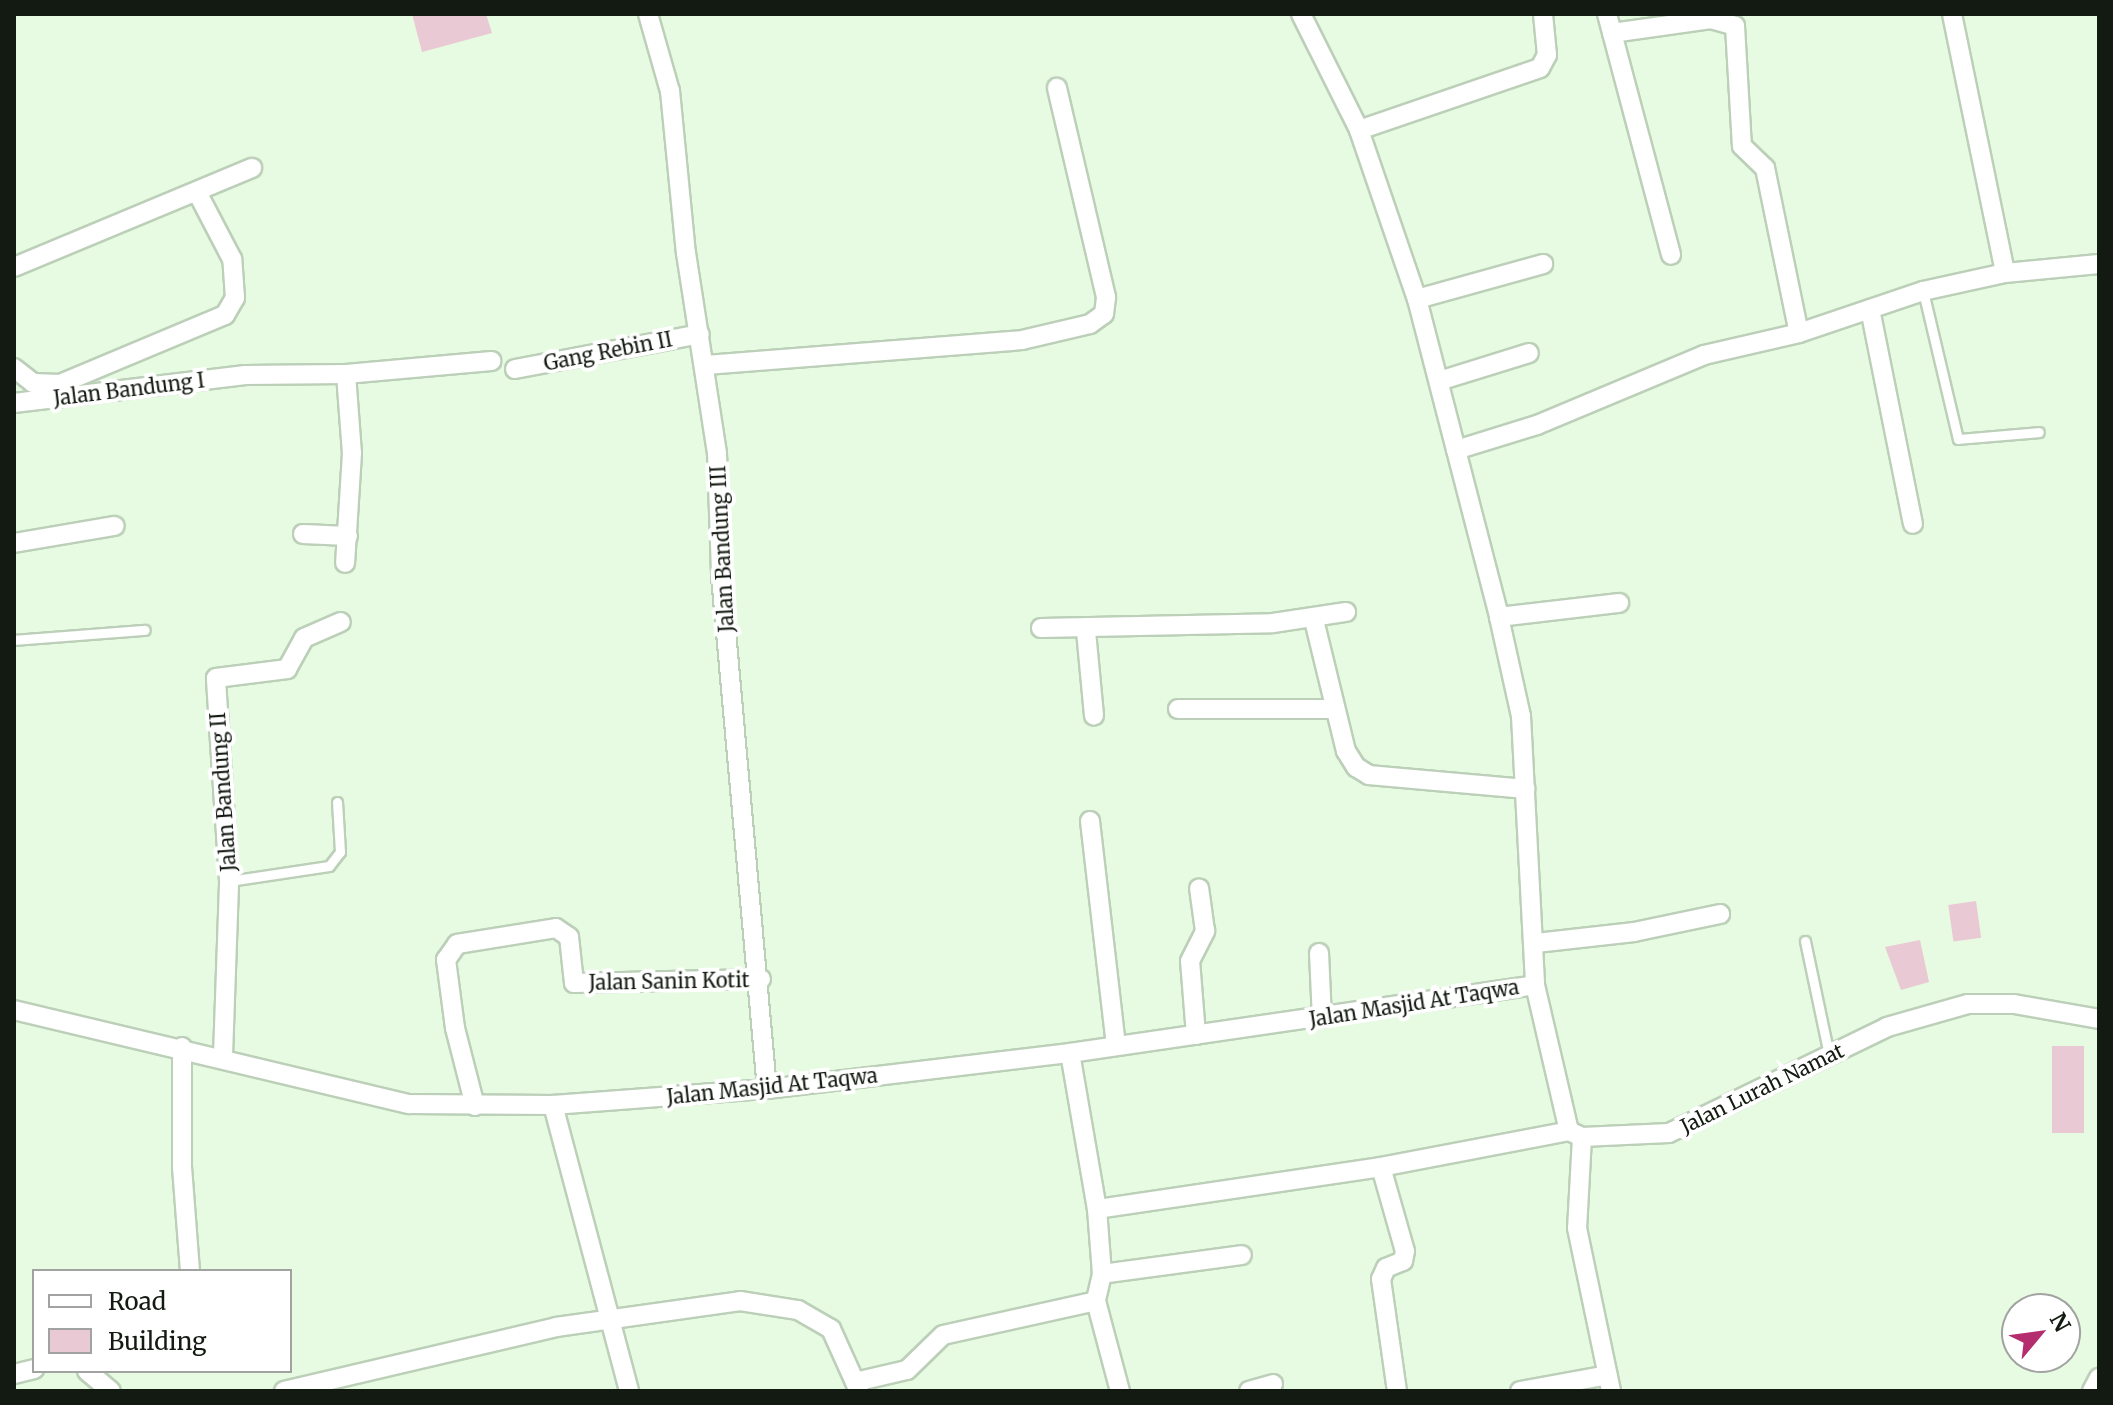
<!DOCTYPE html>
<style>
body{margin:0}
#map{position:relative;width:2113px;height:1405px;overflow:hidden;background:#e7fbe2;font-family:Merriweather,serif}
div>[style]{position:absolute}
.building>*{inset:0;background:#e9c9d4;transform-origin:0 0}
.roads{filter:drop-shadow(2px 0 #bccfb8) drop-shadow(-2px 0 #bccfb8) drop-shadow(0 2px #bccfb8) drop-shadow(0 -2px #bccfb8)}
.service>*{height:9px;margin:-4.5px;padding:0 4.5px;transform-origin:4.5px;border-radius:4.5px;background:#fff}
.minor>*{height:18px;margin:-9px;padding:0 9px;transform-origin:9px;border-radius:9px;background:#fff}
span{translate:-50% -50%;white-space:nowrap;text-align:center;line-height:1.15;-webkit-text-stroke:8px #fff;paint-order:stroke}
.street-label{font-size:20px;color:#131a11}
.frame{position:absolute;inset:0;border:16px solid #131a11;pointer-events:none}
.legend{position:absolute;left:32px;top:1269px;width:260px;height:104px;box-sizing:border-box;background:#fff;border:2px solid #a1a3a0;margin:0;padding:10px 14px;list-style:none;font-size:24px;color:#131a11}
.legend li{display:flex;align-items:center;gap:16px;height:40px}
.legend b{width:40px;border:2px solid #a1a3a0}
.north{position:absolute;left:2001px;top:1293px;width:80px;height:80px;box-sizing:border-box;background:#fff;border:2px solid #a1a3a0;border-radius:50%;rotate:61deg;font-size:22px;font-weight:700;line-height:32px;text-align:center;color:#131a11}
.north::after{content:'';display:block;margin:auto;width:28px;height:36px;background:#b42d6f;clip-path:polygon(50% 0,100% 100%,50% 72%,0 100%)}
</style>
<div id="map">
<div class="building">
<i style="clip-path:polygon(412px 14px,486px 14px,492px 33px,422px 52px)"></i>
<i style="left:1976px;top:901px;width:37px;height:28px;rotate:82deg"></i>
<i style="clip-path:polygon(1920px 940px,1929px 982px,1901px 990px,1885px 947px)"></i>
<i style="left:2052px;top:1046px;width:32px;height:87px"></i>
</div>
<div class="roads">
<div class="service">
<i style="left:1923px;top:291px;width:152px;rotate:76.7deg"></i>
<i style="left:1958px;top:439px;width:81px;rotate:-4.9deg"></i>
<i style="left:14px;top:640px;width:131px;rotate:-4.4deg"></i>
<i style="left:229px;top:881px;width:101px;rotate:-8.5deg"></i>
<i style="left:329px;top:866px;width:18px;rotate:-52deg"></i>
<i style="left:340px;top:852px;width:50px;rotate:-93.4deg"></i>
<i style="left:1805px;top:941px;width:116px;rotate:78.1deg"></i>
</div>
<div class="minor">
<i style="left:648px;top:14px;width:80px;rotate:74.1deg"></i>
<i style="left:670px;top:91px;width:163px;rotate:84.4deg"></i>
<i style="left:686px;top:253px;width:202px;rotate:81.2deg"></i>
<i style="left:717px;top:453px;width:123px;rotate:88.1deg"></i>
<i style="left:721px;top:576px;width:515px;rotate:84.88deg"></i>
<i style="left:1301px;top:14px;width:130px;rotate:63.4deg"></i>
<i style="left:1359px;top:130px;width:179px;rotate:71.1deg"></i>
<i style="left:1417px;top:299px;width:328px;rotate:75.5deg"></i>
<i style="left:1499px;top:617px;width:101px;rotate:77.5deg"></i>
<i style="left:1521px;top:716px;width:269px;rotate:87deg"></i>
<i style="left:1535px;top:985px;width:150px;rotate:76.9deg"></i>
<i style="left:1569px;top:1131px;width:14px;rotate:25deg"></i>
<i style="left:1582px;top:1137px;width:87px;rotate:-2.6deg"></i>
<i style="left:1669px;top:1133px;width:242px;rotate:-25.9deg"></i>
<i style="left:1887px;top:1027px;width:84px;rotate:-15.9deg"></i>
<i style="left:1968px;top:1004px;width:46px"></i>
<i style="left:2014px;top:1004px;width:86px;rotate:10deg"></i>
<i style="left:1607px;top:14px;width:249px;rotate:75.1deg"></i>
<i style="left:1952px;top:14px;width:264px;rotate:78.4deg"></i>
<i style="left:1612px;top:33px;width:100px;rotate:-8deg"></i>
<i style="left:1711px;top:19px;width:25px;rotate:16deg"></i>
<i style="left:1735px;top:26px;width:120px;rotate:86.7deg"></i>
<i style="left:1742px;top:146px;width:32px;rotate:44deg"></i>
<i style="left:1765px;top:168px;width:168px;rotate:78.4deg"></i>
<i style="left:1359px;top:130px;width:191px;rotate:-18.9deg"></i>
<i style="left:1540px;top:68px;width:15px;rotate:-62deg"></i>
<i style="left:1547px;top:55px;width:41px;rotate:-95.6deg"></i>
<i style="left:14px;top:267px;width:258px;rotate:-22.6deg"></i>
<i style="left:1417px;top:299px;width:131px;rotate:-15.5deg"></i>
<i style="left:1870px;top:309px;width:219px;rotate:78.7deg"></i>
<i style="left:706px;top:365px;width:317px;rotate:-4.5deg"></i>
<i style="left:1022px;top:340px;width:70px;rotate:-13.2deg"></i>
<i style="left:1090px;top:324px;width:17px;rotate:-36deg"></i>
<i style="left:1104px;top:314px;width:17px;rotate:-83deg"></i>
<i style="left:1106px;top:297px;width:215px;rotate:-103.2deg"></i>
<i style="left:14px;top:368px;width:24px;rotate:38deg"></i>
<i style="left:33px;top:383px;width:27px;rotate:2deg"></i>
<i style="left:60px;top:384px;width:179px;rotate:-22.7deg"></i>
<i style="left:225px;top:315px;width:20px;rotate:-60deg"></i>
<i style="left:235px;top:298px;width:39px;rotate:-94deg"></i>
<i style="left:232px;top:259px;width:76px;rotate:-117.6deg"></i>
<i style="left:515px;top:369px;width:188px;rotate:-10.7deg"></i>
<i style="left:346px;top:374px;width:146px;rotate:-5.1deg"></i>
<i style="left:1439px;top:381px;width:94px;rotate:-17.3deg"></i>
<i style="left:14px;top:403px;width:233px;rotate:-6.9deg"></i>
<i style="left:245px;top:375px;width:101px;rotate:-0.6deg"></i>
<i style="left:346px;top:374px;width:79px;rotate:85.7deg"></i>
<i style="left:352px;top:453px;width:110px;rotate:93.6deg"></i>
<i style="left:1456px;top:450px;width:85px;rotate:-17.2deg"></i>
<i style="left:1537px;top:425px;width:181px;rotate:-22.7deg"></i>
<i style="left:1704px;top:355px;width:98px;rotate:-13deg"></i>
<i style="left:1799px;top:333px;width:131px;rotate:-18.7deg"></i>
<i style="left:1923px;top:291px;width:84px;rotate:-12.4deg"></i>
<i style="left:2005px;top:273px;width:94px;rotate:-5.5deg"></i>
<i style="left:303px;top:534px;width:45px;rotate:2.5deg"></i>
<i style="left:14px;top:543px;width:102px;rotate:-9.6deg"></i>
<i style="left:1499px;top:617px;width:121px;rotate:-6.7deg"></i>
<i style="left:1314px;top:620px;width:135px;rotate:76.3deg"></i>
<i style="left:1346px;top:751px;width:19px;rotate:58deg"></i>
<i style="left:1356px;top:767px;width:15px;rotate:32deg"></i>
<i style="left:1369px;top:775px;width:157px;rotate:5.1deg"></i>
<i style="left:1041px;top:628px;width:232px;rotate:-1.2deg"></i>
<i style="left:1273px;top:623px;width:74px;rotate:-8.6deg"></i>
<i style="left:1086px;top:631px;width:85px;rotate:84.6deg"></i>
<i style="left:1178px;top:709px;width:157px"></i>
<i style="left:1090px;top:821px;width:226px;rotate:83.4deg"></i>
<i style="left:1536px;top:943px;width:99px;rotate:-6.4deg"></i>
<i style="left:1634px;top:932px;width:88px;rotate:-11.8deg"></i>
<i style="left:1319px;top:953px;width:65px;rotate:87.4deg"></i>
<i style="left:14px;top:1010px;width:406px;rotate:13.4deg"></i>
<i style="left:409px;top:1104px;width:144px;rotate:0.4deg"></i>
<i style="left:553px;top:1105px;width:215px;rotate:-4.3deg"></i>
<i style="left:767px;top:1089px;width:305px;rotate:-6.8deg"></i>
<i style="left:1070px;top:1053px;width:470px;rotate:-8.3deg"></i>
<i style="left:1196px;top:1035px;width:74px;rotate:-94.6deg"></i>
<i style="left:1190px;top:961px;width:34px;rotate:-63deg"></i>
<i style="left:1205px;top:931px;width:43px;rotate:-97.9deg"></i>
<i style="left:182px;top:1047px;width:120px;rotate:90deg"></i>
<i style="left:182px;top:1167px;width:103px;rotate:85.6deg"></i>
<i style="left:1070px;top:1053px;width:158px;rotate:80.2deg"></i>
<i style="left:1097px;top:1209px;width:65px;rotate:85.6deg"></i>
<i style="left:1102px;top:1274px;width:28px;rotate:103deg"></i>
<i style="left:1096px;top:1301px;width:93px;rotate:75.1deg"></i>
<i style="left:223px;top:1056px;width:175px;rotate:-88deg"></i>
<i style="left:229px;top:881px;width:203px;rotate:-93.7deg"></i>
<i style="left:216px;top:678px;width:72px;rotate:-7.2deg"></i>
<i style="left:287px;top:669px;width:35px;rotate:-61deg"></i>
<i style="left:304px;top:638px;width:40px;rotate:-23.4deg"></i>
<i style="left:553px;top:1105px;width:296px;rotate:75.1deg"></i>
<i style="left:475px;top:1106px;width:81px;rotate:-104.4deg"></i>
<i style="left:455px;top:1028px;width:69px;rotate:-97.5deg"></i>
<i style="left:446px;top:960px;width:19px;rotate:-55deg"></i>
<i style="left:457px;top:944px;width:100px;rotate:-9.2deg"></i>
<i style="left:556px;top:928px;width:16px;rotate:35deg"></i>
<i style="left:569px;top:937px;width:46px;rotate:83.8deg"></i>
<i style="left:574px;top:983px;width:187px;rotate:-1.2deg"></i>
<i style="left:1582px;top:1137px;width:91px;rotate:93.1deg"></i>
<i style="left:1577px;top:1228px;width:167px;rotate:78.2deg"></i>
<i style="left:1381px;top:1167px;width:87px;rotate:74.1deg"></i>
<i style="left:1405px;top:1251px;width:10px;rotate:101deg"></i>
<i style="left:1403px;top:1261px;width:18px;rotate:158deg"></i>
<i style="left:1386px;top:1268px;width:12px;rotate:114deg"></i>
<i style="left:1381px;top:1279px;width:113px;rotate:81.9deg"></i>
<i style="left:1097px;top:1209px;width:287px;rotate:-8.4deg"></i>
<i style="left:1381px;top:1167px;width:191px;rotate:-10.8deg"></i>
<i style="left:1102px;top:1274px;width:141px;rotate:-7.7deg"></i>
<i style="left:87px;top:1371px;width:31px;rotate:40deg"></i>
<i style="left:14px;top:1374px;width:21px;rotate:-14deg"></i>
<i style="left:855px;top:1382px;width:53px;rotate:-13deg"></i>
<i style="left:907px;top:1370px;width:50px;rotate:-44.2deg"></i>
<i style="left:943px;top:1335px;width:157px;rotate:-12.5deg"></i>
<i style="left:284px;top:1391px;width:279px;rotate:-13.2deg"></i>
<i style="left:556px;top:1327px;width:186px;rotate:-8deg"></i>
<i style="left:740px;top:1301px;width:59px;rotate:8.8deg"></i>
<i style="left:798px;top:1310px;width:38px;rotate:30deg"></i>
<i style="left:831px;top:1329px;width:68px;rotate:65.7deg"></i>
<i style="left:1249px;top:1391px;width:25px;rotate:-16deg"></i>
<i style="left:1520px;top:1391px;width:89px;rotate:-10.3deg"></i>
<i style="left:2092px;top:1391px;width:15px;rotate:-62deg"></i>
</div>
</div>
<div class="street-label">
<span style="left:608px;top:351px;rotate:-11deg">Gang Rebin II</span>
<span style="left:129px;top:389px;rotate:-7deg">Jalan Bandung I</span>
<span style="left:722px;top:549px;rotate:-93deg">Jalan Bandung III</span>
<span style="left:223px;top:792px;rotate:-94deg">Jalan Bandung II</span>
<span style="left:669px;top:981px;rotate:-1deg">Jalan Sanin Kotit</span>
<span style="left:1414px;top:1003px;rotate:-9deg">Jalan Masjid At Taqwa</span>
<span style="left:772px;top:1086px;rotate:-6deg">Jalan Masjid At Taqwa</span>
<span style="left:1762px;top:1088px;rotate:-26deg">Jalan Lurah Namat</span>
</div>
<div class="frame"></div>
<ul class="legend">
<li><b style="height:10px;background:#fff"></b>Road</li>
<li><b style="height:22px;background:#e9c9d4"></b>Building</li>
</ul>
<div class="north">N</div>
</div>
